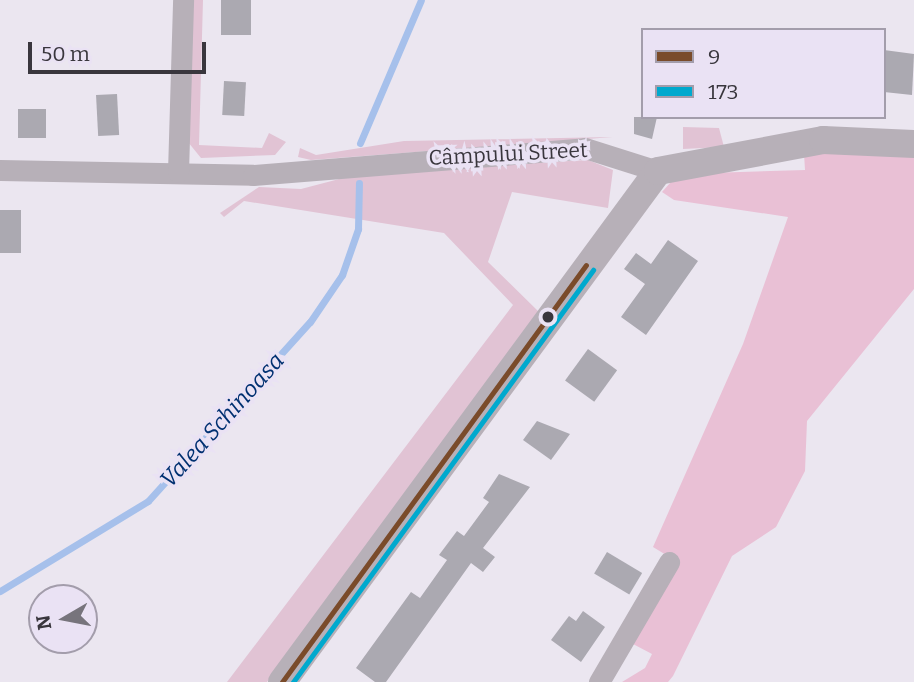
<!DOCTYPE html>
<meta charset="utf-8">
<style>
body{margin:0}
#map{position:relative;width:914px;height:682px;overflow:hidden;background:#ebe6f0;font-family:Bitter,serif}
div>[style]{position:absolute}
.green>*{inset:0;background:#e1c3d4}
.forest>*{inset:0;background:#e9c0d5}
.stream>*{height:7px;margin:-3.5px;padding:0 3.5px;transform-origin:3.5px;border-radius:3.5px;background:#a6c0eb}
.building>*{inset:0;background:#aba9b1;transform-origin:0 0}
.minor>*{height:21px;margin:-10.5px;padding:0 10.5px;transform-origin:10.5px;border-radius:10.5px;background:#b7b0b8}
.tertiary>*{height:28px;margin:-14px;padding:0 14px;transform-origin:14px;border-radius:14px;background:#b7b0b8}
.bus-1>*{height:5px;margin:-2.5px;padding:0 2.5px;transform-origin:2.5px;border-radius:2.5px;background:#7a4b2a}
.bus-2>*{height:5px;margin:-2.5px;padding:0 2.5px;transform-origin:2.5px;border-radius:2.5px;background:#00a9ce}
.dots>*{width:19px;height:19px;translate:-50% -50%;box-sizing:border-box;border:4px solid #eae2f4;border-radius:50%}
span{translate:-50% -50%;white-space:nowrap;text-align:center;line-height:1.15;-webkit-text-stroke:7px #eae2f4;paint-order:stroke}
.street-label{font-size:21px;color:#39363d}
.water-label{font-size:23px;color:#003071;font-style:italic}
.legend{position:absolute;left:641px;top:28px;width:245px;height:91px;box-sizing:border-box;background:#eae2f4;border:2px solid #a39dab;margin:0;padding:9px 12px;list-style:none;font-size:21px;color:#39363d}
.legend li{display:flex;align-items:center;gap:14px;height:35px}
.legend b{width:35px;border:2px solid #a39dab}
.north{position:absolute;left:28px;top:584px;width:70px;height:70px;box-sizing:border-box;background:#eae2f4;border:2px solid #a39dab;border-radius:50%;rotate:260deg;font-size:19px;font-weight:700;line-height:28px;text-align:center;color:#39363d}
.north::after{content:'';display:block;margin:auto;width:24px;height:32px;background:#77747c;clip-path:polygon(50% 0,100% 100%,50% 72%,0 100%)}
.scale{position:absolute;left:28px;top:42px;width:178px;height:32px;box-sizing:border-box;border:4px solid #39363d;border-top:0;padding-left:9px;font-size:21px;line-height:24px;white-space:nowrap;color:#39363d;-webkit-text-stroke:5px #eae2f4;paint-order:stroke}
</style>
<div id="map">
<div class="green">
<i style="clip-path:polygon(193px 0,203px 0,199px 145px,262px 148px,269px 133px,286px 142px,275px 155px,201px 158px,188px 142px)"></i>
<i style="clip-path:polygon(683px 127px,719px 128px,724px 147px,683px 149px)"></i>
<i style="clip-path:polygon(613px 137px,311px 160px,298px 157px,300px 148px,316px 155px,404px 141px)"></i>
<i style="clip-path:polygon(588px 160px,613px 170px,608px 208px,512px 192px,488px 262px,540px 313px,267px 682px,227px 682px,513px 305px,444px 233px,244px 201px,224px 217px,220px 213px,259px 187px,301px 189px,366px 172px)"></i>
</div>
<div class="forest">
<i style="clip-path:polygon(877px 148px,914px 158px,914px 289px,807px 421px,805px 471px,776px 527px,732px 556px,673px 676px,668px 682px,622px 682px,645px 668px,652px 654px,633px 644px,676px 561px,653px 547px,743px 344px,788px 217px,674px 200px,662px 192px,678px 174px,805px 170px,804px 154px)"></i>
</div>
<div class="stream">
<i style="left:360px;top:143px;width:155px;rotate:-66.9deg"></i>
<i style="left:0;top:591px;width:173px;rotate:-31.3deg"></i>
<i style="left:148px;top:501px;width:241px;rotate:-47.9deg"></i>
<i style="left:310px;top:322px;width:57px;rotate:-55.8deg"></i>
<i style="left:342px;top:275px;width:49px;rotate:-70.8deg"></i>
<i style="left:358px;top:229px;width:46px;rotate:-88.8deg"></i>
</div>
<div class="building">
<i style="left:221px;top:0;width:30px;height:35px"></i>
<i style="clip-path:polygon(884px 50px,914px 54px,912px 95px,884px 92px)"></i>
<i style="left:224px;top:81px;width:22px;height:34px;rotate:3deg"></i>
<i style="left:117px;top:94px;width:41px;height:21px;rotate:87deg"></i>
<i style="left:18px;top:109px;width:28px;height:29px"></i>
<i style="clip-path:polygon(634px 117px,657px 117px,652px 139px,634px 134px)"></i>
<i style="left:0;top:210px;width:21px;height:43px"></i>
<i style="clip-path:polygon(668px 240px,698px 261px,646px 335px,621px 317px,645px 284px,624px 269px,636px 253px,651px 264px)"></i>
<i style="left:588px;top:349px;width:36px;height:39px;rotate:36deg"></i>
<i style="clip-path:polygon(537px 421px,570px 434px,551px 460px,523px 440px)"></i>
<i style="clip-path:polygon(499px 474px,530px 487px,483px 548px,495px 557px,483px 572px,471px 563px,386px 682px,375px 682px,356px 668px,411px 592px,420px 598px,447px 560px,439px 555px,457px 531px,464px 536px,489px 502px,483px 498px)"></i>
<i style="left:607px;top:552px;width:41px;height:25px;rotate:31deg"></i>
<i style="clip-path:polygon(583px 611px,605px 627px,581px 662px,551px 640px,569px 616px,576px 621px)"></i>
</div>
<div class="minor">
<i style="left:0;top:170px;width:253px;rotate:1.1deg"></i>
<i style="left:253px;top:175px;width:333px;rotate:-4.6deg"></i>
<i style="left:585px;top:148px;width:77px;rotate:17.5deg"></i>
<i style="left:178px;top:172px;width:172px;rotate:-88.3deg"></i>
<i style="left:599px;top:682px;width:139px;rotate:-59.7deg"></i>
</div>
<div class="tertiary">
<i style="left:282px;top:682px;width:634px;rotate:-53.65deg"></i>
<i style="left:658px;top:171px;width:168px;rotate:-10.6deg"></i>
<i style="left:823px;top:140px;width:91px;rotate:2.5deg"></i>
</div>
<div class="bus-1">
<i style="left:282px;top:682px;width:516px;rotate:-53.91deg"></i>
</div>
<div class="bus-2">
<i style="left:293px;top:682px;width:510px;rotate:-53.94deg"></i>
</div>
<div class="dots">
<i style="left:548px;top:317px;background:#39363d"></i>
</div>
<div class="street-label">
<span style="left:508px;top:154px;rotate:-3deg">Câmpului Street</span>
</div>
<div class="water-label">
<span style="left:222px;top:420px;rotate:-48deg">Valea Schinoasa</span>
</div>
<ul class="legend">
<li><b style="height:9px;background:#7a4b2a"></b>9</li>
<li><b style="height:9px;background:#00a9ce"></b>173</li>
</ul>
<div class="north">N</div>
<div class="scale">50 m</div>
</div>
